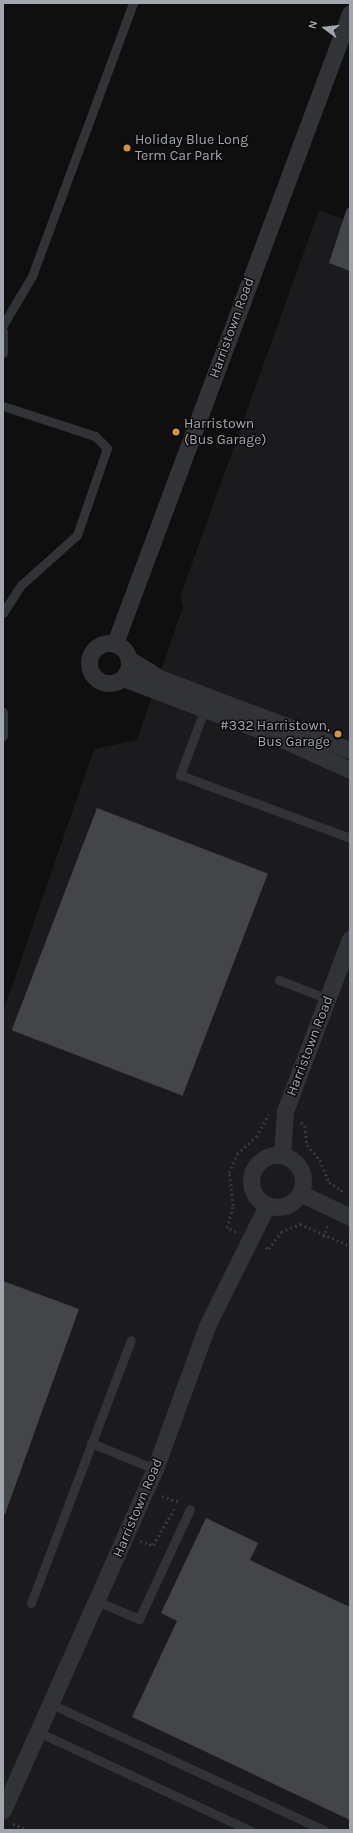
<!DOCTYPE html>
<style>
body{margin:0}
#map{position:relative;width:353px;height:1833px;overflow:hidden;background:#0f0f10;font-family:Karla,sans-serif}
div>[style]{position:absolute}
.built>*{inset:0;background:#1b1b1d}
.building>*{inset:0;background:#434548;transform-origin:0 0}
.path>*{height:2.5px;margin-top:-1.25px;transform-origin:0;background:repeating-linear-gradient(90deg,#36383b 0 2px,transparent 0 5px)}
.service>*{height:9px;margin:-4.5px;padding:0 4.5px;transform-origin:4.5px;border-radius:4.5px;background:#323336}
.minor>*{height:17px;margin:-8.5px;padding:0 8.5px;transform-origin:8.5px;border-radius:8.5px;background:#323336}
.minor>.ring{margin:-8.5px;padding:0;box-sizing:content-box;background:none;border:17px solid #323336;border-radius:50%}
.dots>*{width:11px;height:11px;translate:-50% -50%;box-sizing:border-box;border:2px solid #0a0a0b;border-radius:50%}
span{translate:-50% -50%;white-space:nowrap;text-align:center;line-height:1.15;-webkit-text-stroke:3px #0a0a0b;paint-order:stroke}
.poi-label{font-size:14px;color:#a2a7af}
.left{translate:0 -50%;text-align:left}
.right{translate:-100% -50%;text-align:right}
.street-label{font-size:14px;color:#a2a7af}
.frame{position:absolute;inset:0;border:4px solid #a2a7af;pointer-events:none}
.north{position:absolute;left:305px;top:8px;width:40px;height:40px;-webkit-text-stroke:3px #0a0a0b;paint-order:stroke;rotate:285deg;font-size:11px;font-weight:700;line-height:16px;text-align:center;color:#a2a7af}
.north::after{content:'';display:block;margin:auto;width:14px;height:18px;background:#a2a7af;clip-path:polygon(50% 0,100% 100%,50% 72%,0 100%)}
</style>
<div id="map">
<div class="built">
<i style="clip-path:polygon(319px 210px,350px 222px,350px 1830px,3px 1830px,3px 1012px,94px 749px,137px 740px,183px 607px,180px 597px)"></i>
</div>
<div class="building">
<i style="clip-path:polygon(347px 208px,350px 209px,350px 271px,329px 263px)"></i>
<i style="left:97px;top:808px;width:183px;height:238px;rotate:21deg"></i>
<i style="clip-path:polygon(3px 1281px,79px 1309px,5px 1514px,3px 1514px)"></i>
<i style="clip-path:polygon(206px 1518px,258px 1543px,250px 1560px,350px 1607px,350px 1820px,132px 1717px,177px 1621px,161px 1613px)"></i>
</div>
<div class="path">
<i style="left:301px;top:1122px;width:6px;rotate:45deg"></i>
<i style="left:305px;top:1126px;width:19px;rotate:84deg"></i>
<i style="left:307px;top:1145px;width:20px;rotate:49deg"></i>
<i style="left:320px;top:1160px;width:24px;rotate:68deg"></i>
<i style="left:329px;top:1182px;width:15px;rotate:32deg"></i>
<i style="left:342px;top:1190px;width:4px;rotate:104deg"></i>
<i style="left:236px;top:1232px;width:10px;rotate:-156deg"></i>
<i style="left:227px;top:1228px;width:23px;rotate:-75deg"></i>
<i style="left:233px;top:1206px;width:33px;rotate:-97deg"></i>
<i style="left:229px;top:1173px;width:21px;rotate:-67deg"></i>
<i style="left:237px;top:1154px;width:25px;rotate:-42deg"></i>
<i style="left:256px;top:1137px;width:26px;rotate:-61deg"></i>
<i style="left:323px;top:1237px;width:14px;rotate:-69deg"></i>
<i style="left:266px;top:1247px;width:4px;rotate:34deg"></i>
<i style="left:269px;top:1249px;width:21px;rotate:-55deg"></i>
<i style="left:281px;top:1232px;width:21px;rotate:-23deg"></i>
<i style="left:300px;top:1224px;width:55px;rotate:23.7deg"></i>
<i style="left:162px;top:1496px;width:18px;rotate:19deg"></i>
<i style="left:140px;top:1541px;width:14px;rotate:17deg"></i>
<i style="left:153px;top:1545px;width:42px;rotate:-59.7deg"></i>
<i style="left:13px;top:1824px;width:16px;rotate:22deg"></i>
</div>
<div class="service">
<i style="left:3px;top:325px;width:57px;rotate:-59.4deg"></i>
<i style="left:32px;top:276px;width:291px;rotate:-69.7deg"></i>
<i style="left:3px;top:331px;width:22px;rotate:90deg"></i>
<i style="left:3px;top:406px;width:97px;rotate:18.1deg"></i>
<i style="left:95px;top:436px;width:17px;rotate:45deg"></i>
<i style="left:107px;top:448px;width:92px;rotate:109deg"></i>
<i style="left:77px;top:535px;width:75px;rotate:138.2deg"></i>
<i style="left:21px;top:585px;width:33px;rotate:123deg"></i>
<i style="left:205px;top:708px;width:72px;rotate:110.5deg"></i>
<i style="left:180px;top:775px;width:181px;rotate:20.3deg"></i>
<i style="left:3px;top:712px;width:24px;rotate:90deg"></i>
<i style="left:279px;top:980px;width:53px;rotate:21.2deg"></i>
<i style="left:91px;top:1443px;width:69px;rotate:22.1deg"></i>
<i style="left:97px;top:1601px;width:46px;rotate:23.2deg"></i>
<i style="left:139px;top:1619px;width:121px;rotate:-65.1deg"></i>
<i style="left:31px;top:1603px;width:281px;rotate:-69.2deg"></i>
<i style="left:51px;top:1704px;width:301px;rotate:24.8deg"></i>
<i style="left:38px;top:1732px;width:233px;rotate:24.9deg"></i>
</div>
<div class="minor">
<i class="ring" style="left:89px;top:643px;width:23px;height:23px"></i>
<i style="left:115px;top:643px;width:672px;rotate:-69.54deg"></i>
<i style="left:129px;top:659px;width:36px;rotate:32deg"></i>
<i style="left:159px;top:678px;width:204px;rotate:20.7deg"></i>
<i style="left:123px;top:678px;width:158px;rotate:20.7deg"></i>
<i style="left:271px;top:734px;width:87px;rotate:24.5deg"></i>
<i style="left:282px;top:1155px;width:44px;rotate:-86.1deg"></i>
<i style="left:285px;top:1111px;width:184px;rotate:-69.3deg"></i>
<i class="ring" style="left:251px;top:1155px;width:35px;height:35px"></i>
<i style="left:300px;top:1193px;width:55px;rotate:25.6deg"></i>
<i style="left:3px;top:1810px;width:373px;rotate:-66deg"></i>
<i style="left:155px;top:1469px;width:152px;rotate:-70deg"></i>
<i style="left:207px;top:1326px;width:135px;rotate:-63.6deg"></i>
</div>
<div class="dots">
<i style="left:127px;top:148px;background:#d9913e"></i>
<i style="left:176px;top:432px;background:#d9913e"></i>
<i style="left:338px;top:734px;background:#d9913e"></i>
</div>
<div class="poi-label">
<span class="left" style="left:135px;top:148px">Holiday Blue Long<br>Term Car Park</span>
<span class="left" style="left:184px;top:432px">Harristown<br>(Bus Garage)</span>
<span class="right" style="left:330px;top:734px">#332 Harristown,<br>Bus Garage</span>
</div>
<div class="street-label">
<span style="left:232px;top:328px;rotate:-70deg">Harristown Road</span>
<span style="left:310px;top:1046px;rotate:-69deg">Harristown Road</span>
<span style="left:138px;top:1508px;rotate:-67deg">Harristown Road</span>
</div>
<div class="frame"></div>
<div class="north">N</div>
</div>
